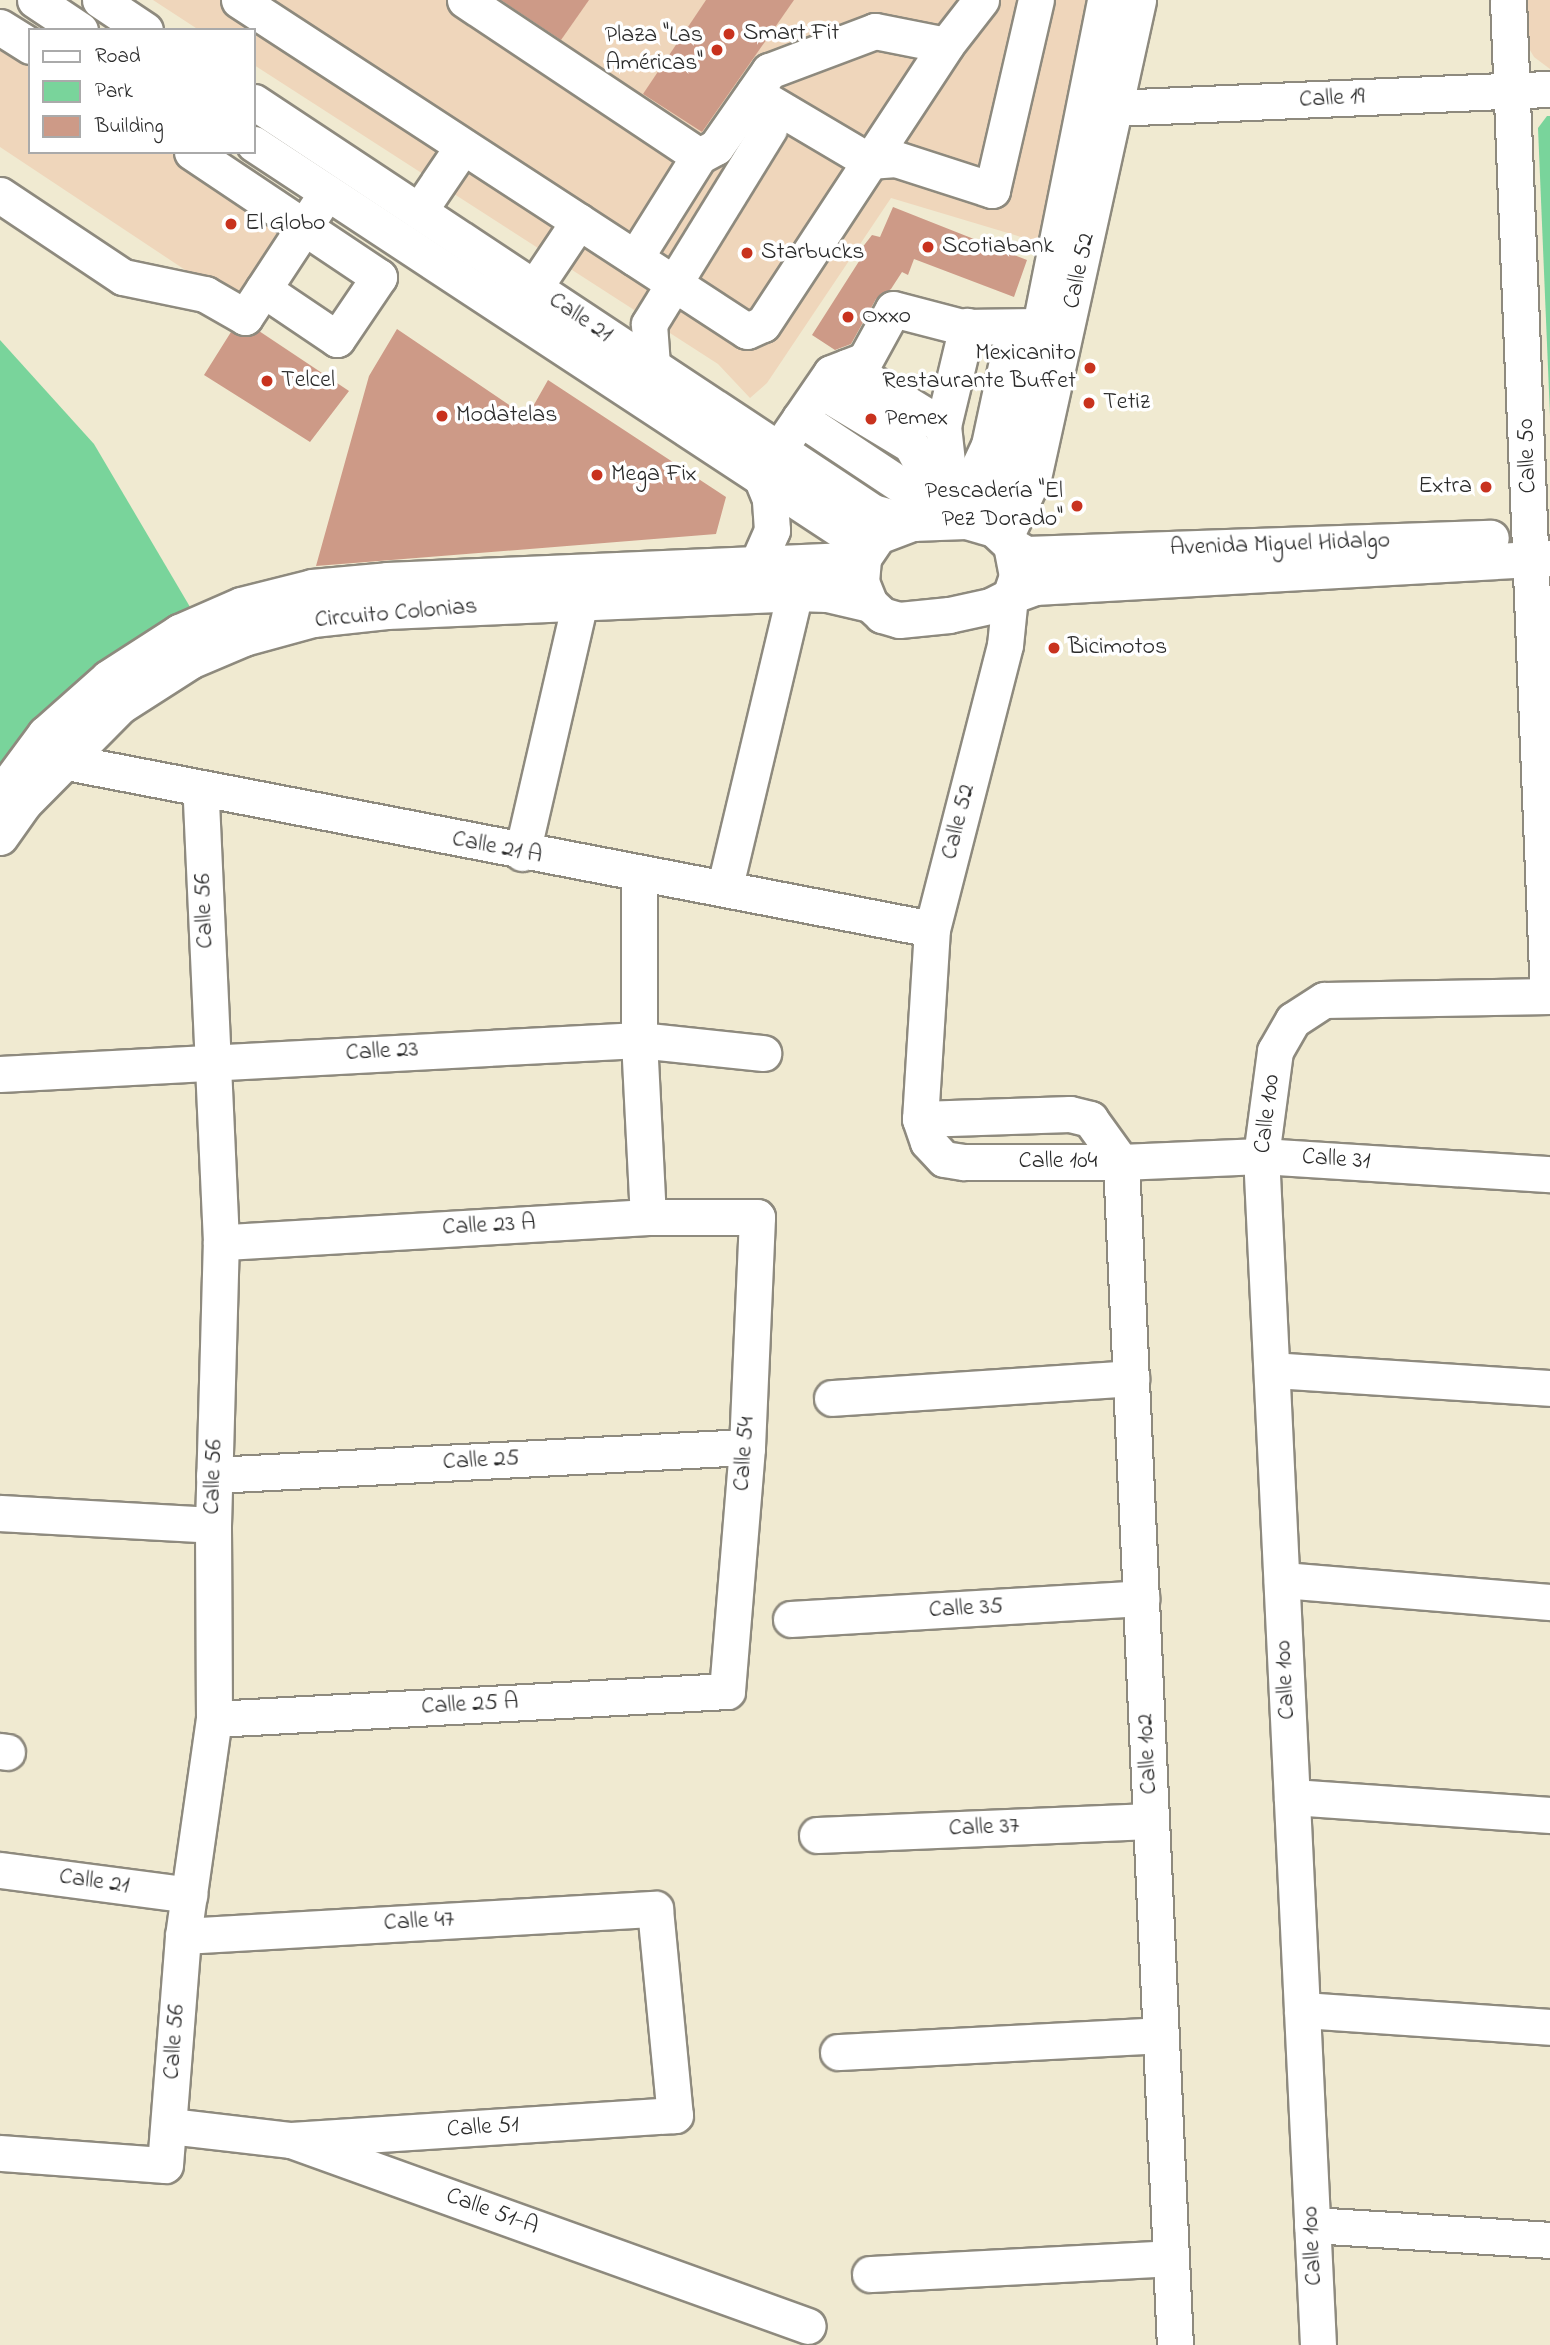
<!DOCTYPE html>
<meta charset="utf-8">
<style>
body{margin:0}
#map{position:relative;width:1550px;height:2345px;overflow:hidden;background:#f0ead1;font-family:"Indie Flower",sans-serif}
div>[style]{position:absolute}
.built>*{inset:0;background:#efd6bb}
.green>*{inset:0;background:#79d49b}
.building>*{inset:0;background:#cd9a87}
.roads{filter:drop-shadow(2px 0 #8e8a7e) drop-shadow(-2px 0 #8e8a7e) drop-shadow(0 2px #8e8a7e) drop-shadow(0 -2px #8e8a7e)}
.minor>*{height:35px;margin:-17.5px;padding:0 17.5px;transform-origin:17.5px;border-radius:17.5px;background:#fff}
.dots>*{width:19px;height:19px;translate:-50% -50%;box-sizing:border-box;border:4px solid #fff;border-radius:50%}
span{translate:-50% -50%;white-space:nowrap;text-align:center;line-height:1.15;-webkit-text-stroke:7px #fff;paint-order:stroke}
.poi-label{font-size:24px;color:#2b2b2b}
.left{translate:0 -50%;text-align:left}
.right{translate:-100% -50%;text-align:right}
.street-label{font-size:24px;color:#2b2b2b}
.legend{position:absolute;left:28px;top:28px;width:228px;height:126px;box-sizing:border-box;background:#fff;border:2px solid #aaa;margin:0;padding:9px 12px;list-style:none;font-size:21px;color:#2b2b2b}
.legend li{display:flex;align-items:center;gap:14px;height:35px}
.legend b{width:35px;border:2px solid #aaa}
</style>
<div id="map">
<div class="built">
<i style="clip-path:polygon(153px 0,1104px 0,1051px 246px,891px 198px,767px 383px,750px 398px,718px 364px,254px 65px,254px 30px,199px 30px)"></i>
<i style="clip-path:polygon(1525px 0,1550px 0,1550px 69px,1534px 57px,1527px 45px)"></i>
<i style="clip-path:polygon(0 39px,30px 58px,30px 152px,175px 152px,292px 228px,241px 307px,0 147px)"></i>
</div>
<div class="green">
<i style="clip-path:polygon(1547px 116px,1550px 116px,1550px 416px,1538px 128px)"></i>
<i style="clip-path:polygon(0 340px,94px 444px,193px 612px,0 766px)"></i>
</div>
<div class="building">
<i style="clip-path:polygon(501px 0,589px 0,561px 40px)"></i>
<i style="clip-path:polygon(706px 0,794px 0,702px 132px,643px 94px)"></i>
<i style="clip-path:polygon(893px 207px,1027px 260px,1014px 297px,914px 259px,908px 275px,902px 272px,891px 289px,876px 299px,851px 344px,835px 350px,812px 335px,863px 255px,858px 253px,872px 235px,880px 237px)"></i>
<i style="clip-path:polygon(397px 329px,527px 417px,548px 380px,726px 497px,716px 534px,316px 566px,369px 376px)"></i>
<i style="clip-path:polygon(259px 331px,349px 391px,310px 442px,204px 375px,231px 332px,245px 337px)"></i>
</div>
<div class="roads">
<div class="minor">
<i style="left:35px;top:0;width:54px;rotate:33.7deg"></i>
<i style="left:100px;top:0;width:54px;rotate:33.7deg"></i>
<i style="left:239px;top:0;width:606px;rotate:33.09deg"></i>
<i style="left:747px;top:331px;width:17px;rotate:-24deg"></i>
<i style="left:763px;top:324px;width:334px;rotate:-56.7deg"></i>
<i style="left:946px;top:45px;width:57px;rotate:-52.1deg"></i>
<i style="left:465px;top:0;width:281px;rotate:33.7deg"></i>
<i style="left:1508px;top:0;width:997px;rotate:87.7deg"></i>
<i style="left:0;top:27px;width:36px;rotate:32deg"></i>
<i style="left:754px;top:93px;width:134px;rotate:30.6deg"></i>
<i style="left:869px;top:161px;width:27px;rotate:-4deg"></i>
<i style="left:896px;top:159px;width:101px;rotate:17.9deg"></i>
<i style="left:992px;top:190px;width:195px;rotate:-77deg"></i>
<i style="left:254px;top:102px;width:742px;rotate:33.52deg"></i>
<i style="left:873px;top:512px;width:41px;rotate:15.8deg"></i>
<i style="left:912px;top:523px;width:54px;rotate:-2.1deg"></i>
<i style="left:966px;top:521px;width:29px;rotate:16deg"></i>
<i style="left:994px;top:529px;width:23px;rotate:43deg"></i>
<i style="left:1011px;top:545px;width:32px;rotate:79deg"></i>
<i style="left:1017px;top:576px;width:21px;rotate:109deg"></i>
<i style="left:1010px;top:596px;width:22px;rotate:153deg"></i>
<i style="left:990px;top:606px;width:42px;rotate:167.6deg"></i>
<i style="left:949px;top:615px;width:50px;rotate:174.3deg"></i>
<i style="left:899px;top:620px;width:18px;rotate:-164deg"></i>
<i style="left:882px;top:615px;width:16px;rotate:-137deg"></i>
<i style="left:870px;top:604px;width:24px;rotate:-112deg"></i>
<i style="left:861px;top:582px;width:24px;rotate:-85deg"></i>
<i style="left:863px;top:558px;width:27px;rotate:-56deg"></i>
<i style="left:878px;top:536px;width:36px;rotate:-21deg"></i>
<i style="left:1113px;top:108px;width:437px;rotate:-2.5deg"></i>
<i style="left:254px;top:144px;width:735px;rotate:33.34deg"></i>
<i style="left:192px;top:152px;width:225px;rotate:33.8deg"></i>
<i style="left:379px;top:277px;width:75px;rotate:124.1deg"></i>
<i style="left:337px;top:339px;width:89px;rotate:-146deg"></i>
<i style="left:0;top:195px;width:148px;rotate:33.7deg"></i>
<i style="left:123px;top:277px;width:84px;rotate:11.7deg"></i>
<i style="left:205px;top:294px;width:46px;rotate:29.9deg"></i>
<i style="left:245px;top:317px;width:149px;rotate:-56.7deg"></i>
<i style="left:419px;top:211px;width:78px;rotate:-55.9deg"></i>
<i style="left:635px;top:258px;width:120px;rotate:-57.9deg"></i>
<i style="left:699px;top:156px;width:19px;rotate:-28deg"></i>
<i style="left:716px;top:147px;width:93px;rotate:-55.1deg"></i>
<i style="left:769px;top:71px;width:113px;rotate:-20.7deg"></i>
<i style="left:875px;top:31px;width:72px;rotate:11.2deg"></i>
<i style="left:522px;top:306px;width:102px;rotate:-56.2deg"></i>
<i style="left:652px;top:365px;width:41px;rotate:-94.2deg"></i>
<i style="left:649px;top:324px;width:229px;rotate:-58.4deg"></i>
<i style="left:847px;top:367px;width:113px;rotate:31.6deg"></i>
<i style="left:943px;top:426px;width:103px;rotate:-76.5deg"></i>
<i style="left:820px;top:390px;width:106px;rotate:31.1deg"></i>
<i style="left:911px;top:445px;width:86px;rotate:60.8deg"></i>
<i style="left:800px;top:418px;width:175px;rotate:33.6deg"></i>
<i style="left:943px;top:426px;width:81px;rotate:83.6deg"></i>
<i style="left:779px;top:449px;width:92px;rotate:-55.6deg"></i>
<i style="left:831px;top:373px;width:36px;rotate:-21deg"></i>
<i style="left:865px;top:360px;width:58px;rotate:-61.2deg"></i>
<i style="left:893px;top:309px;width:71px;rotate:14.6deg"></i>
<i style="left:962px;top:327px;width:75px;rotate:-0.8deg"></i>
<i style="left:1037px;top:326px;width:24px;rotate:17deg"></i>
<i style="left:958px;top:511px;width:73px;rotate:-64.8deg"></i>
<i style="left:989px;top:445px;width:120px;rotate:-77.9deg"></i>
<i style="left:966px;top:521px;width:20px;rotate:-33deg"></i>
<i style="left:983px;top:510px;width:67px;rotate:-61.5deg"></i>
<i style="left:1015px;top:451px;width:460px;rotate:-78.7deg"></i>
<i style="left:1005px;top:537px;width:65px;rotate:-64.6deg"></i>
<i style="left:1033px;top:478px;width:489px;rotate:-77.6deg"></i>
<i style="left:1011px;top:545px;width:17px;rotate:31deg"></i>
<i style="left:1026px;top:554px;width:465px;rotate:-2deg"></i>
<i style="left:1550px;top:558px;width:516px;rotate:176.78deg"></i>
<i style="left:1035px;top:587px;width:27px;rotate:160deg"></i>
<i style="left:1010px;top:596px;width:49px;rotate:95.8deg"></i>
<i style="left:1005px;top:645px;width:293px;rotate:104.4deg"></i>
<i style="left:932px;top:929px;width:190px;rotate:93.6deg"></i>
<i style="left:920px;top:1119px;width:24px;rotate:71deg"></i>
<i style="left:928px;top:1142px;width:23px;rotate:47deg"></i>
<i style="left:944px;top:1159px;width:20px;rotate:9deg"></i>
<i style="left:964px;top:1162px;width:157px"></i>
<i style="left:1121px;top:1162px;width:140px;rotate:-2.5deg"></i>
<i style="left:1261px;top:1156px;width:290px;rotate:3.6deg"></i>
<i style="left:757px;top:564px;width:37px;rotate:-66deg"></i>
<i style="left:772px;top:530px;width:31px;rotate:-94deg"></i>
<i style="left:770px;top:499px;width:22px;rotate:-112deg"></i>
<i style="left:62px;top:761px;width:886px;rotate:10.93deg"></i>
<i style="left:0;top:795px;width:76px;rotate:-53.6deg"></i>
<i style="left:45px;top:734px;width:84px;rotate:-41.6deg"></i>
<i style="left:108px;top:678px;width:85px;rotate:-32.9deg"></i>
<i style="left:179px;top:632px;width:68px;rotate:-23.5deg"></i>
<i style="left:241px;top:605px;width:73px;rotate:-14.2deg"></i>
<i style="left:312px;top:587px;width:75px;rotate:-5.3deg"></i>
<i style="left:387px;top:580px;width:444px;rotate:-2.5deg"></i>
<i style="left:831px;top:561px;width:30px;rotate:17deg"></i>
<i style="left:0;top:837px;width:42px;rotate:-54.8deg"></i>
<i style="left:24px;top:803px;width:136px;rotate:-45.3deg"></i>
<i style="left:120px;top:706px;width:83px;rotate:-32.7deg"></i>
<i style="left:190px;top:661px;width:59px;rotate:-23.1deg"></i>
<i style="left:244px;top:638px;width:72px;rotate:-15.4deg"></i>
<i style="left:313px;top:619px;width:74px;rotate:-6.2deg"></i>
<i style="left:387px;top:611px;width:408px;rotate:-2.5deg"></i>
<i style="left:795px;top:593px;width:32px;rotate:2deg"></i>
<i style="left:827px;top:594px;width:44px;rotate:13.1deg"></i>
<i style="left:522px;top:853px;width:279px;rotate:-77deg"></i>
<i style="left:639px;top:873px;width:167px;rotate:90deg"></i>
<i style="left:639px;top:1040px;width:177px;rotate:87.1deg"></i>
<i style="left:725px;top:886px;width:301px;rotate:-76.6deg"></i>
<i style="left:0;top:1074px;width:640px;rotate:-3.05deg"></i>
<i style="left:639px;top:1040px;width:125px;rotate:6deg"></i>
<i style="left:920px;top:1119px;width:150px;rotate:-1.9deg"></i>
<i style="left:1070px;top:1114px;width:21px;rotate:14deg"></i>
<i style="left:1090px;top:1119px;width:53px;rotate:54.2deg"></i>
<i style="left:1121px;top:1162px;width:1184px;rotate:87.39deg"></i>
<i style="left:1272px;top:1370px;width:279px;rotate:3.7deg"></i>
<i style="left:832px;top:1398px;width:300px;rotate:-3.8deg"></i>
<i style="left:214px;top:1475px;width:534px;rotate:-3.01deg"></i>
<i style="left:0;top:1513px;width:213px;rotate:3.2deg"></i>
<i style="left:1282px;top:1580px;width:269px;rotate:4.7deg"></i>
<i style="left:791px;top:1619px;width:351px;rotate:-3.4deg"></i>
<i style="left:214px;top:1719px;width:514px;rotate:-3.12deg"></i>
<i style="left:727px;top:1691px;width:245px;rotate:-85.3deg"></i>
<i style="left:747px;top:1447px;width:230px;rotate:-87.5deg"></i>
<i style="left:757px;top:1217px;width:109px;rotate:180deg"></i>
<i style="left:648px;top:1217px;width:428px;rotate:176.6deg"></i>
<i style="left:0;top:1751px;width:7px;rotate:8deg"></i>
<i style="left:1292px;top:1797px;width:259px;rotate:4deg"></i>
<i style="left:817px;top:1835px;width:334px;rotate:-2.4deg"></i>
<i style="left:0;top:1870px;width:191px;rotate:7.5deg"></i>
<i style="left:183px;top:1936px;width:473px;rotate:-3.3deg"></i>
<i style="left:655px;top:1909px;width:207px;rotate:84.5deg"></i>
<i style="left:675px;top:2115px;width:385px;rotate:176.3deg"></i>
<i style="left:1302px;top:2010px;width:249px;rotate:3.9deg"></i>
<i style="left:838px;top:2052px;width:323px;rotate:-3deg"></i>
<i style="left:170px;top:2126px;width:122px;rotate:6.6deg"></i>
<i style="left:291px;top:2140px;width:549px;rotate:19.79deg"></i>
<i style="left:0;top:2153px;width:165px;rotate:4.2deg"></i>
<i style="left:165px;top:2165px;width:230px;rotate:-85.5deg"></i>
<i style="left:183px;top:1936px;width:219px;rotate:-81.9deg"></i>
<i style="left:214px;top:1719px;width:194px;rotate:-90.3deg"></i>
<i style="left:213px;top:1525px;width:283px;rotate:-88.4deg"></i>
<i style="left:221px;top:1242px;width:454px;rotate:-92.6deg"></i>
<i style="left:1312px;top:2225px;width:238px;rotate:3.6deg"></i>
<i style="left:870px;top:2274px;width:301px;rotate:-3deg"></i>
<i style="left:1318px;top:2345px;width:1190px;rotate:-92.74deg"></i>
<i style="left:1261px;top:1156px;width:106px;rotate:-82.4deg"></i>
<i style="left:1275px;top:1051px;width:36px;rotate:-60deg"></i>
<i style="left:1293px;top:1020px;width:37px;rotate:-33deg"></i>
<i style="left:1324px;top:1000px;width:226px;rotate:-1deg"></i>
</div>
</div>
<div class="dots">
<i style="left:729px;top:34px;background:#c8321e"></i>
<i style="left:717px;top:50px;background:#c8321e"></i>
<i style="left:231px;top:224px;background:#c8321e"></i>
<i style="left:928px;top:247px;background:#c8321e"></i>
<i style="left:747px;top:253px;background:#c8321e"></i>
<i style="left:848px;top:317px;background:#c8321e"></i>
<i style="left:1090px;top:368px;background:#c8321e"></i>
<i style="left:267px;top:381px;background:#c8321e"></i>
<i style="left:1089px;top:403px;background:#c8321e"></i>
<i style="left:442px;top:416px;background:#c8321e"></i>
<i style="left:871px;top:419px;background:#c8321e"></i>
<i style="left:597px;top:475px;background:#c8321e"></i>
<i style="left:1486px;top:487px;background:#c8321e"></i>
<i style="left:1077px;top:506px;background:#c8321e"></i>
<i style="left:1054px;top:648px;background:#c8321e"></i>
</div>
<div class="poi-label">
<span class="left" style="left:743px;top:34px">Smart Fit</span>
<span class="right" style="left:703px;top:50px">Plaza "Las<br>Américas"</span>
<span class="left" style="left:245px;top:224px">El Globo</span>
<span class="left" style="left:942px;top:247px">Scotiabank</span>
<span class="left" style="left:761px;top:253px">Starbucks</span>
<span class="left" style="left:862px;top:317px">Oxxo</span>
<span class="right" style="left:1076px;top:368px">Mexicanito<br>Restaurante Buffet</span>
<span class="left" style="left:281px;top:381px">Telcel</span>
<span class="left" style="left:1103px;top:403px">Tetiz</span>
<span class="left" style="left:456px;top:416px">Modatelas</span>
<span class="left" style="left:885px;top:419px">Pemex</span>
<span class="left" style="left:611px;top:475px">Mega Fix</span>
<span class="right" style="left:1472px;top:487px">Extra</span>
<span class="right" style="left:1063px;top:506px">Pescadería "El<br>Pez Dorado"</span>
<span class="left" style="left:1068px;top:648px">Bicimotos</span>
</div>
<div class="street-label">
<span style="left:1332px;top:99px;rotate:-3deg">Calle 19</span>
<span style="left:1080px;top:271px;rotate:-78deg">Calle 52</span>
<span style="left:580px;top:318px;rotate:34deg">Calle 21</span>
<span style="left:1528px;top:456px;rotate:-92deg">Calle 50</span>
<span style="left:1280px;top:545px;rotate:-2deg">Avenida Miguel Hidalgo</span>
<span style="left:396px;top:614px;rotate:-5deg">Circuito Colonias</span>
<span style="left:959px;top:822px;rotate:-76deg">Calle 52</span>
<span style="left:497px;top:848px;rotate:11deg">Calle 21 A</span>
<span style="left:205px;top:911px;rotate:-92deg">Calle 56</span>
<span style="left:382px;top:1052px;rotate:-3deg">Calle 23</span>
<span style="left:1268px;top:1114px;rotate:-83deg">Calle 100</span>
<span style="left:1336px;top:1160px;rotate:4deg">Calle 31</span>
<span style="left:1058px;top:1162px">Calle 104</span>
<span style="left:489px;top:1226px;rotate:-3deg">Calle 23 A</span>
<span style="left:745px;top:1454px;rotate:-86deg">Calle 54</span>
<span style="left:481px;top:1461px;rotate:-3deg">Calle 25</span>
<span style="left:214px;top:1477px;rotate:-88deg">Calle 56</span>
<span style="left:966px;top:1609px;rotate:-3deg">Calle 35</span>
<span style="left:1286px;top:1680px;rotate:-93deg">Calle 100</span>
<span style="left:470px;top:1705px;rotate:-3deg">Calle 25 A</span>
<span style="left:1148px;top:1754px;rotate:-93deg">Calle 102</span>
<span style="left:984px;top:1828px;rotate:-2deg">Calle 37</span>
<span style="left:94px;top:1882px;rotate:8deg">Calle 21</span>
<span style="left:419px;top:1922px;rotate:-3deg">Calle 47</span>
<span style="left:175px;top:2042px;rotate:-86deg">Calle 56</span>
<span style="left:483px;top:2128px;rotate:-4deg">Calle 51</span>
<span style="left:492px;top:2212px;rotate:20deg">Calle 51-A</span>
<span style="left:1313px;top:2246px;rotate:-93deg">Calle 100</span>
</div>
<ul class="legend">
<li><b style="height:9px;background:#fff"></b>Road</li>
<li><b style="height:19px;background:#79d49b"></b>Park</li>
<li><b style="height:19px;background:#cd9a87"></b>Building</li>
</ul>
</div>
